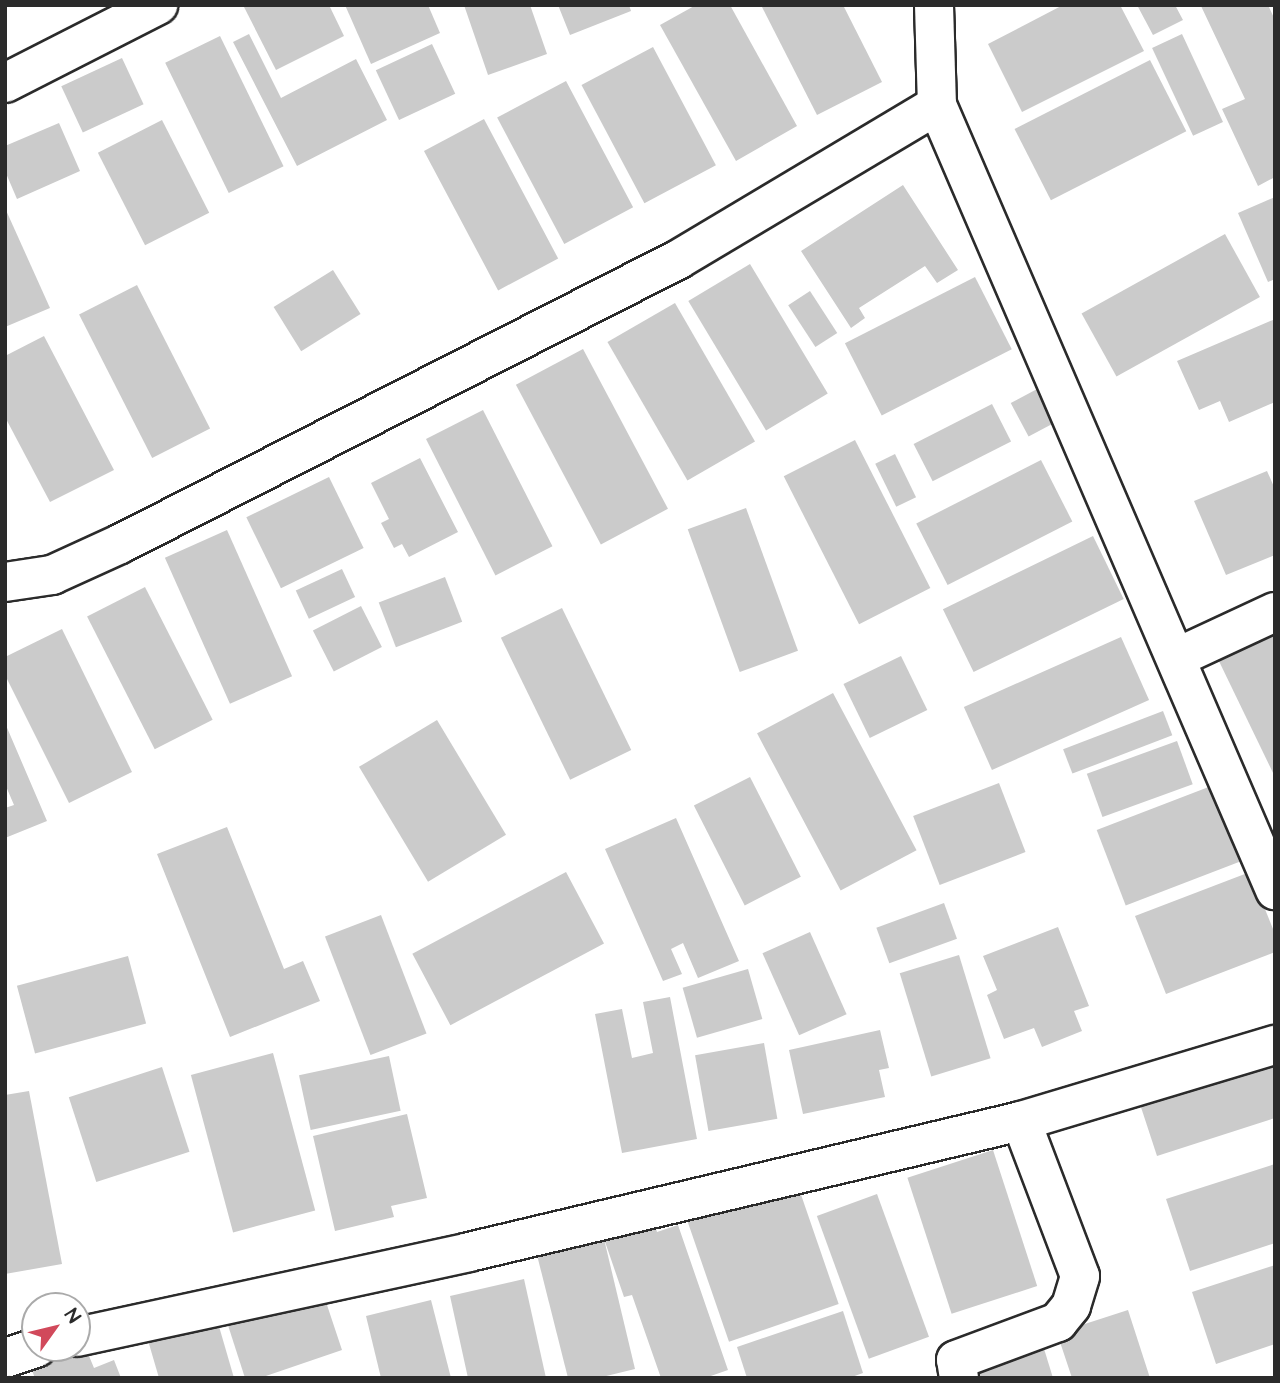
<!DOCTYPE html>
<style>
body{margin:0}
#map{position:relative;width:1280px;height:1383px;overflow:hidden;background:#fff;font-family:"Architects Daughter",sans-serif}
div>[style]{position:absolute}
.building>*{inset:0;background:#cbcbcb;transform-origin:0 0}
.roads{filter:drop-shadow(2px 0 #2b2b2b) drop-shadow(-2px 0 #2b2b2b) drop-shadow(0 2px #2b2b2b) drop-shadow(0 -2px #2b2b2b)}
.minor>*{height:38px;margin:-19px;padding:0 19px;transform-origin:19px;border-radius:19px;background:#fff}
span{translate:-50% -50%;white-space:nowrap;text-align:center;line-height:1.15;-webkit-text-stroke:5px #fff;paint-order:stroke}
.frame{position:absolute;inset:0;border:7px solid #2b2b2b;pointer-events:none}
.north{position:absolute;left:21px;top:1292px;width:70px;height:70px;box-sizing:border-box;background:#fff;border:2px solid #aaa;border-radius:50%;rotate:56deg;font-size:19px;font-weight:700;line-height:28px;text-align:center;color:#2b2b2b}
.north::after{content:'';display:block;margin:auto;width:24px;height:32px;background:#d1495b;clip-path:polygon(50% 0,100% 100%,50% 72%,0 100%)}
</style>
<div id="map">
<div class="building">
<i style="clip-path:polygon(243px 5px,329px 5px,344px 36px,276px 70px)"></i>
<i style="clip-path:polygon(345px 5px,428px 5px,440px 33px,371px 64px)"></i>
<i style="clip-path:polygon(464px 5px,530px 5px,547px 54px,488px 75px)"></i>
<i style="clip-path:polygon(558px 5px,629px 5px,631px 11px,570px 35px)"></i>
<i style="clip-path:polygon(696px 5px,730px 5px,797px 126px,736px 161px,660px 25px)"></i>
<i style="clip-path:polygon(761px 5px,843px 5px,882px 82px,817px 115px)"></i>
<i style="clip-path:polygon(1063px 5px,1120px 5px,1144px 51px,1022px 112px,988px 44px)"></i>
<i style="clip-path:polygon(1137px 5px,1175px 5px,1183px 20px,1153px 35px)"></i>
<i style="clip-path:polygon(1268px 5px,1275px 20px,1275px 177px,1258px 186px,1222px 109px,1245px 99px,1201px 6px)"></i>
<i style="clip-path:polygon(249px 34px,281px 98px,356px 59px,387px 120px,297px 166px,233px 42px)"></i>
<i style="left:1182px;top:34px;width:97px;height:33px;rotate:65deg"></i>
<i style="left:220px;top:36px;width:145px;height:61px;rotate:64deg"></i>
<i style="left:432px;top:44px;width:55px;height:62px;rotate:65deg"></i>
<i style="left:653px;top:47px;width:134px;height:81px;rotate:62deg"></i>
<i style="left:122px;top:58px;width:51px;height:67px;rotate:65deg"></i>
<i style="left:1150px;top:60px;width:80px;height:152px;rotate:63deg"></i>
<i style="left:566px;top:81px;width:143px;height:78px;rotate:62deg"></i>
<i style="left:484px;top:119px;width:158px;height:68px;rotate:62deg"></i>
<i style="left:162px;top:120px;width:104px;height:72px;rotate:63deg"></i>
<i style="clip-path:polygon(59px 123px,80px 171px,17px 199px,5px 171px,5px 146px)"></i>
<i style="clip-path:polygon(903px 185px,958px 270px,937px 283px,925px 266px,859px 308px,865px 318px,851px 328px,801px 251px)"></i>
<i style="clip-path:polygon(1275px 197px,1275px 279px,1268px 282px,1238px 213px)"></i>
<i style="clip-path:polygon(5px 208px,50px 308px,5px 327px)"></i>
<i style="left:1225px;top:234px;width:72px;height:164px;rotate:61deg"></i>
<i style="left:750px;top:264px;width:151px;height:72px;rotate:59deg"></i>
<i style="left:333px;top:270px;width:52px;height:70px;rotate:58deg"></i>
<i style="left:975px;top:277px;width:81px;height:146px;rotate:63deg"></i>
<i style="left:137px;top:285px;width:161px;height:65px;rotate:63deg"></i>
<i style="left:810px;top:291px;width:50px;height:26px;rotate:57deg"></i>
<i style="left:675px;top:303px;width:160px;height:78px;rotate:60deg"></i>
<i style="clip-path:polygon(1275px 319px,1275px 402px,1229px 422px,1220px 401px,1199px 410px,1177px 361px)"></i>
<i style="clip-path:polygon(44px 336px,114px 470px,50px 502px,5px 417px,5px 356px)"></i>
<i style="left:583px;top:349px;width:181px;height:76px;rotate:62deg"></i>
<i style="left:1039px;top:388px;width:38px;height:32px;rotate:62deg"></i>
<i style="left:992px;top:404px;width:42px;height:88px;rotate:63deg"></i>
<i style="left:483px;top:410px;width:153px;height:64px;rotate:63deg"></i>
<i style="left:855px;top:440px;width:166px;height:80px;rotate:63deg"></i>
<i style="left:895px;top:454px;width:48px;height:22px;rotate:64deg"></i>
<i style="clip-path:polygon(420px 458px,458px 532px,409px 557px,402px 544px,394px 548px,381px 523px,389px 519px,371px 483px)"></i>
<i style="left:1041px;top:460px;width:69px;height:140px;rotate:63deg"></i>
<i style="clip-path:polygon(1267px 471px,1275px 489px,1275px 555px,1226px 575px,1194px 501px)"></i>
<i style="left:329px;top:477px;width:79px;height:92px;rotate:64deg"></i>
<i style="left:746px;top:508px;width:152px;height:62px;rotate:70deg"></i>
<i style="left:227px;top:530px;width:160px;height:68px;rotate:66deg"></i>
<i style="left:1093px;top:536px;width:70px;height:167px;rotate:64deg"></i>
<i style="left:342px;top:569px;width:31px;height:51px;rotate:65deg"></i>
<i style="left:445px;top:577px;width:48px;height:71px;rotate:69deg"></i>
<i style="left:145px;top:587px;width:149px;height:65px;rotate:63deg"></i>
<i style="left:361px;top:606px;width:46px;height:54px;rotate:63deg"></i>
<i style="left:562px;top:608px;width:158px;height:68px;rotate:64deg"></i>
<i style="clip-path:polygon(1275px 627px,1275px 777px,1216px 655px)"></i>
<i style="clip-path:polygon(62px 629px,132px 772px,69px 803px,5px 675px,5px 657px)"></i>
<i style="left:1121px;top:637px;width:69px;height:172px;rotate:66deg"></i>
<i style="left:901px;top:656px;width:60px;height:64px;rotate:64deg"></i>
<i style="left:833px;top:693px;width:178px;height:86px;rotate:62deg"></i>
<i style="left:1163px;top:711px;width:26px;height:107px;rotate:69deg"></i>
<i style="left:437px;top:720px;width:134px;height:91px;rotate:59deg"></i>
<i style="clip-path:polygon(5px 723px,47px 821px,5px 838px,5px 808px,14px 805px,5px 784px)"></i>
<i style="left:1177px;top:741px;width:46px;height:96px;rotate:70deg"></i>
<i style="left:750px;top:777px;width:112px;height:63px;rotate:63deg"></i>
<i style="left:999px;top:783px;width:74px;height:92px;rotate:69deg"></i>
<i style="left:1219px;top:783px;width:81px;height:131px;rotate:69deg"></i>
<i style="clip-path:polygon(676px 818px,739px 961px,698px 978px,683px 943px,671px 949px,682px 974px,663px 981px,605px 849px)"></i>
<i style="clip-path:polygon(227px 827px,284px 969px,303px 961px,320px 1001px,230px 1037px,157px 854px)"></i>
<i style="left:566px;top:872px;width:81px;height:174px;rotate:62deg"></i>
<i style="clip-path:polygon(1250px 872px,1275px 934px,1275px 952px,1166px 994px,1135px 916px)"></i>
<i style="left:944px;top:903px;width:38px;height:72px;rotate:70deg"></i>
<i style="left:381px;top:915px;width:127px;height:60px;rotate:69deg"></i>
<i style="clip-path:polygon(1058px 927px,1089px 1006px,1074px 1011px,1082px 1031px,1042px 1047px,1034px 1028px,1004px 1039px,987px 995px,997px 990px,983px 956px)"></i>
<i style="left:810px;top:932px;width:90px;height:52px;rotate:66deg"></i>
<i style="left:959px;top:955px;width:108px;height:62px;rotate:73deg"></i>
<i style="left:128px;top:956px;width:70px;height:115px;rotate:75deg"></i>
<i style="left:748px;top:969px;width:52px;height:68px;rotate:74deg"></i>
<i style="clip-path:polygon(670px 997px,697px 1139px,622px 1153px,595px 1014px,622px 1009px,632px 1058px,653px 1053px,643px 1002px)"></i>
<i style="clip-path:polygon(880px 1030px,889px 1068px,879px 1070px,885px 1097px,803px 1114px,789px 1050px)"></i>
<i style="left:764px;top:1043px;width:77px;height:70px;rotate:80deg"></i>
<i style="clip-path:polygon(1275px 1052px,1275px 1118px,1157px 1156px,1137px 1095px)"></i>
<i style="left:273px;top:1053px;width:163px;height:85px;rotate:75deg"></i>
<i style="left:389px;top:1056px;width:56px;height:92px;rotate:78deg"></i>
<i style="left:162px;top:1067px;width:89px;height:98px;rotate:72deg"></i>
<i style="clip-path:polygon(29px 1091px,62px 1264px,5px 1274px,5px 1095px)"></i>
<i style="clip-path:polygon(407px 1114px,427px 1198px,391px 1206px,394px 1217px,335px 1231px,313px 1136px)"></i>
<i style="left:993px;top:1150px;width:143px;height:90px;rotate:72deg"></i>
<i style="clip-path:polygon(1275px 1164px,1275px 1243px,1190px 1271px,1166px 1199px)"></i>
<i style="left:797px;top:1183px;width:128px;height:116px;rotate:71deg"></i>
<i style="left:877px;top:1194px;width:152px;height:64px;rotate:70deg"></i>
<i style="clip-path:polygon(652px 1216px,657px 1232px,678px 1225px,728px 1370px,705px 1378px,661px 1378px,632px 1295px,624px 1297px,602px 1233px)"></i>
<i style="clip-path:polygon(604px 1239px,635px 1369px,598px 1378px,568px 1378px,537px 1255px)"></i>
<i style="clip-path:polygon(1275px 1265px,1275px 1344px,1216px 1364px,1192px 1292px)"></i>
<i style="clip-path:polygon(524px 1279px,546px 1378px,468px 1378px,450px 1296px)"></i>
<i style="clip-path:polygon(320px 1284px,342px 1350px,260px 1378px,245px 1378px,225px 1316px)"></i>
<i style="clip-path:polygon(431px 1300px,451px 1378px,381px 1378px,366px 1316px)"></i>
<i style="clip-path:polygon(1128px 1310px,1150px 1378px,1072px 1378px,1057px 1333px)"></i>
<i style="clip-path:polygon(843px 1311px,863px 1373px,849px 1378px,747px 1378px,737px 1347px)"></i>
<i style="clip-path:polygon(216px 1316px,234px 1378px,159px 1378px,147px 1337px)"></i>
<i style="clip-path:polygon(82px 1339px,94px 1368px,114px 1360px,121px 1378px,35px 1378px,28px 1361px,60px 1348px,77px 1348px)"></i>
<i style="clip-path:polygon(1041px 1339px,1053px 1378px,974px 1378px,969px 1362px)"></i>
</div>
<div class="roads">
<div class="minor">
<i style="left:934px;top:5px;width:100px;rotate:88.3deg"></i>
<i style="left:937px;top:105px;width:855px;rotate:66.7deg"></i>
<i style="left:5px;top:83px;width:172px;rotate:-27deg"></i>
<i style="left:5px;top:582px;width:48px;rotate:-8.5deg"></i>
<i style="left:52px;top:575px;width:75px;rotate:-24.5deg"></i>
<i style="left:120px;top:544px;width:627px;rotate:-27.01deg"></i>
<i style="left:679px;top:259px;width:300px;rotate:-30.8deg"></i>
<i style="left:1176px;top:658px;width:109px;rotate:-24.9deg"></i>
<i style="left:77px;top:1337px;width:401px;rotate:-12.2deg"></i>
<i style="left:469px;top:1252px;width:567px;rotate:-13.35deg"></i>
<i style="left:1021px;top:1121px;width:265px;rotate:-16.7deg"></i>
<i style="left:5px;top:1358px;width:33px;rotate:-18deg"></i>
<i style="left:959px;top:1378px;width:18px;rotate:-99deg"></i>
<i style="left:956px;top:1360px;width:109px;rotate:-20.4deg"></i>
<i style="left:1058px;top:1322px;width:21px;rotate:-51deg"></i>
<i style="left:1071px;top:1306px;width:31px;rotate:-73deg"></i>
<i style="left:1080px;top:1276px;width:166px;rotate:-110.8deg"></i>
</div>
</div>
<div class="frame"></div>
<div class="north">N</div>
</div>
